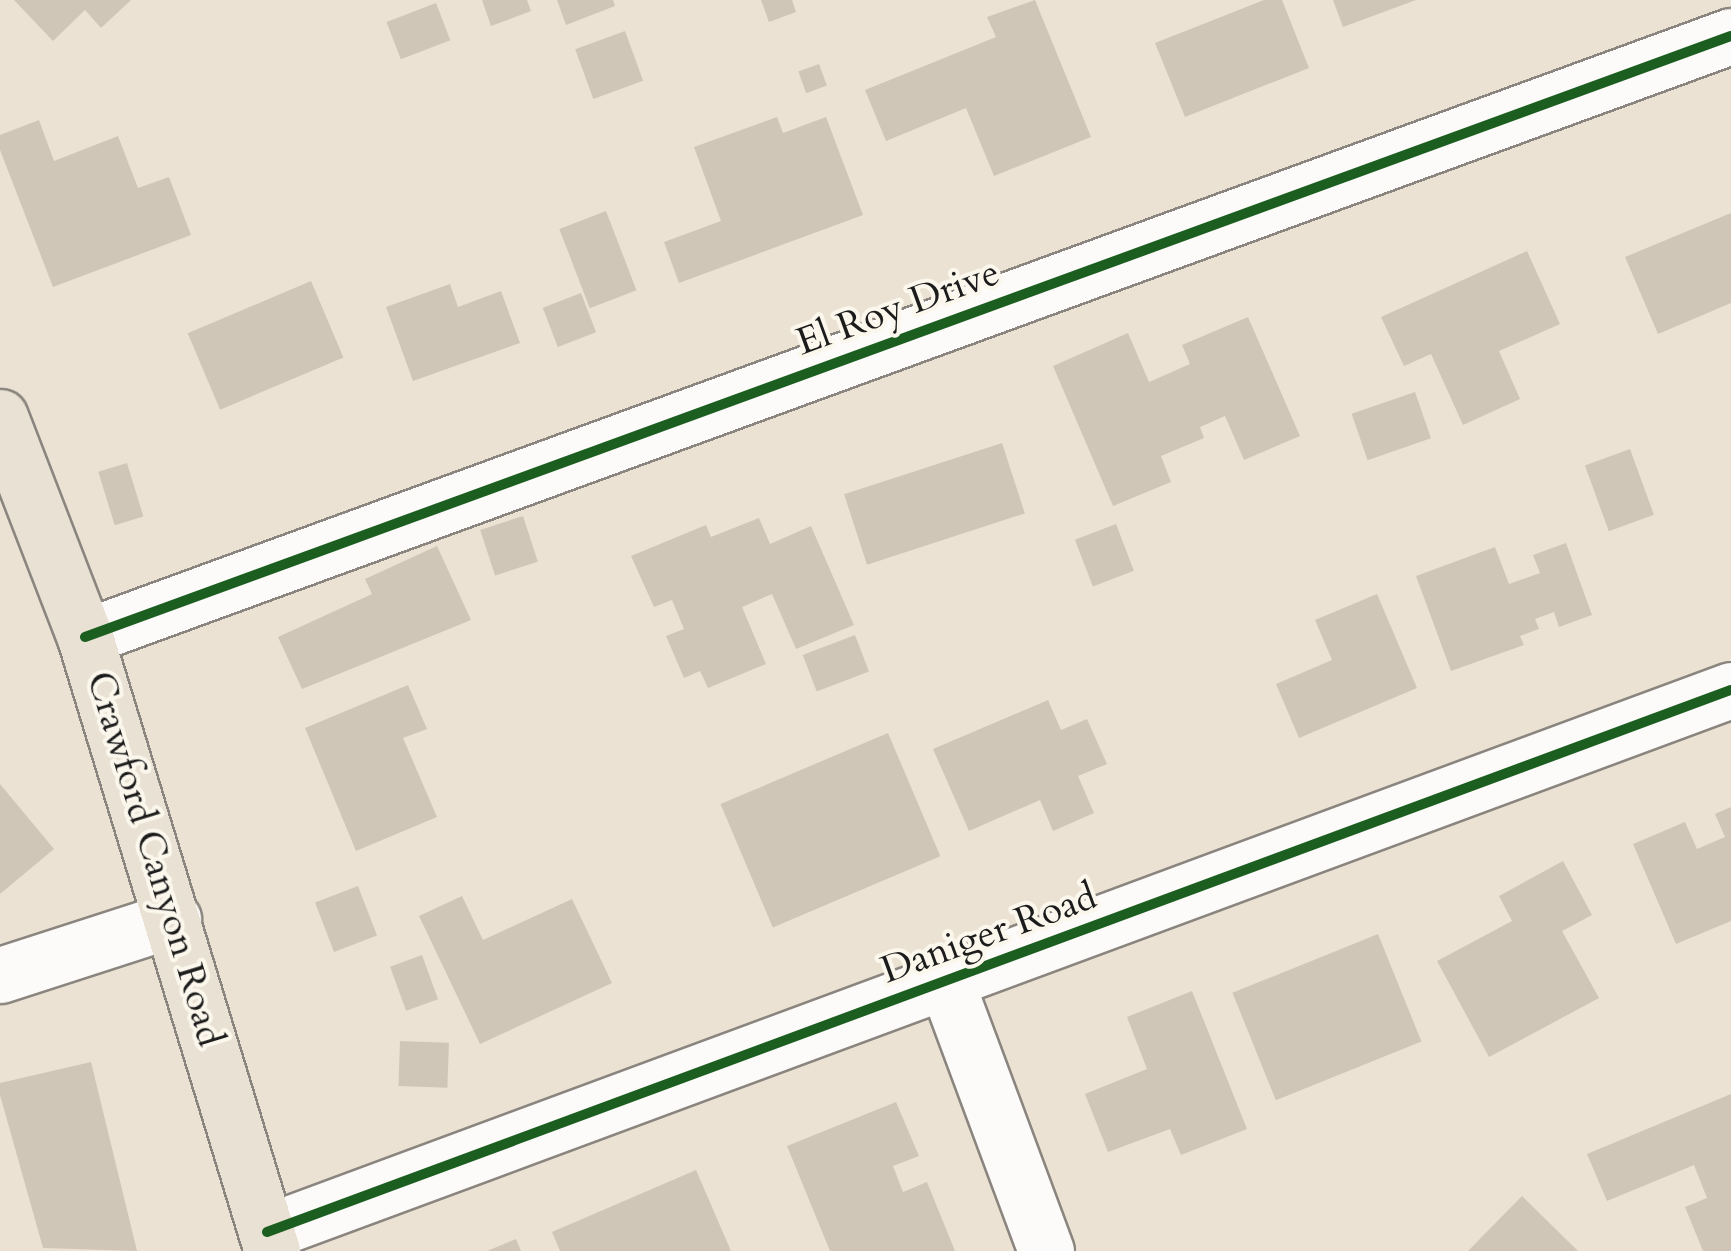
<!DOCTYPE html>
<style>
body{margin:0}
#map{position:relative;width:1731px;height:1251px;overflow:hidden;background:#ebe2d4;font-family:Cardo,serif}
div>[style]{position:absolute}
.building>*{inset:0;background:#d0c6b8;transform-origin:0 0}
.roads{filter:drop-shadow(2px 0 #8a857e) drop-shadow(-2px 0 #8a857e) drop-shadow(0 2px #8a857e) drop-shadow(0 -2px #8a857e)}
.minor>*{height:55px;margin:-27.5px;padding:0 27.5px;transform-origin:27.5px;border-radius:27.5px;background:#fcfbf9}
.major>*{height:55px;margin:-27.5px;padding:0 27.5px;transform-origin:27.5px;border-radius:27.5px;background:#e8e1d4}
.cycleway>*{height:10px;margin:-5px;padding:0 5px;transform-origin:5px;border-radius:5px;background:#1b5e20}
span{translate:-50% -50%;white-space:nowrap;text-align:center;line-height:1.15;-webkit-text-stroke:8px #fbf7ec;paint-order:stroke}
.street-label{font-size:38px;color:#1c1c1c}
</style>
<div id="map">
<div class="building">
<i style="clip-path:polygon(14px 0,131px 0,101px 28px,85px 10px,53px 41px)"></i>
<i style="clip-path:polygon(482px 0,527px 0,531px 11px,491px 26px)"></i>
<i style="clip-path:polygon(557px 0,613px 0,615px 6px,566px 25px)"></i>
<i style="clip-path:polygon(761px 0,792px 0,796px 12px,769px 22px)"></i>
<i style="clip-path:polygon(1035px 0,1091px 137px,994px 176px,966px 108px,886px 141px,865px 90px,996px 37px,987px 17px)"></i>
<i style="clip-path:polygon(1264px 0,1282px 0,1309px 68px,1185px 117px,1155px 43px)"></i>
<i style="clip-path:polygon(1333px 0,1416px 0,1343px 27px)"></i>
<i style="left:436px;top:3px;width:40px;height:53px;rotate:69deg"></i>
<i style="left:625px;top:31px;width:53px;height:53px;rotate:70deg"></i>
<i style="left:819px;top:64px;width:23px;height:22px;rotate:70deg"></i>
<i style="clip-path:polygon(777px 117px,783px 133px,826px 117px,863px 215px,679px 283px,664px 242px,721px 221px,694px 147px)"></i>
<i style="clip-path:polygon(39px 120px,54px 161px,118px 136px,138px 188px,169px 177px,191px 235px,53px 287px,0 150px,0 135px)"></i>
<i style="left:606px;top:211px;width:85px;height:50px;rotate:69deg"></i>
<i style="clip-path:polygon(1731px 213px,1731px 303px,1658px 334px,1625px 257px)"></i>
<i style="clip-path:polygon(1527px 251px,1560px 324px,1499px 351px,1520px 399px,1463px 425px,1431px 354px,1404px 366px,1381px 317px)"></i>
<i style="left:311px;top:281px;width:83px;height:134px;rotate:67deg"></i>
<i style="clip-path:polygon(450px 284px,458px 307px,501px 291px,520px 343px,413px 381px,386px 307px)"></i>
<i style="left:581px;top:293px;width:42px;height:41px;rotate:69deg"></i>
<i style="clip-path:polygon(1248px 317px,1300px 436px,1244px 460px,1225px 416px,1200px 427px,1204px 438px,1161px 456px,1171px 482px,1113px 506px,1053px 366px,1128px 333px,1149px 382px,1190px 364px,1182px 345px)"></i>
<i style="left:1415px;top:392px;width:49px;height:67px;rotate:71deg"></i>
<i style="left:1002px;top:443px;width:74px;height:166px;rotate:72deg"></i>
<i style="left:1630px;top:449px;width:70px;height:48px;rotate:70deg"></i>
<i style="left:127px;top:463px;width:56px;height:30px;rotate:73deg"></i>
<i style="left:523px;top:516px;width:48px;height:45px;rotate:72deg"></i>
<i style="clip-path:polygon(759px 518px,770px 544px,811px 526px,854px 625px,796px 649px,772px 594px,742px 607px,766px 664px,708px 688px,700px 671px,684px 678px,666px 636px,684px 629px,672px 600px,654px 607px,631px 556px,706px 525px,711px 537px)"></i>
<i style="left:1116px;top:524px;width:50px;height:44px;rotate:69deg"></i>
<i style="clip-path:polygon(1566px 543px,1592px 615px,1559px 627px,1554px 612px,1535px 619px,1539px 629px,1520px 636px,1524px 645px,1451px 671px,1416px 576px,1495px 547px,1509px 584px,1540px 573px,1533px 555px)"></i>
<i style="clip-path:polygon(437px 546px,471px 620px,302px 689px,278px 637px,372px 594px,365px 579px)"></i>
<i style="clip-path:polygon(1377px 594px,1417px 688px,1299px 738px,1276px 684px,1332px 660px,1315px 620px)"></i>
<i style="left:855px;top:635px;width:39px;height:56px;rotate:69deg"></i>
<i style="clip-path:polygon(408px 685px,427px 729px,403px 738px,437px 817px,356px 851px,305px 728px)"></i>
<i style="clip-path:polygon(1048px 700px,1061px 730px,1087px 719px,1107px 764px,1078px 776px,1094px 813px,1053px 831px,1040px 800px,969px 831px,933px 749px)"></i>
<i style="left:888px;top:733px;width:134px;height:182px;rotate:67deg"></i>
<i style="clip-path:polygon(0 784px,54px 849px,0 894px)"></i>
<i style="clip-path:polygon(1731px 807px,1731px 921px,1676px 944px,1633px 844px,1685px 822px,1697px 849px,1725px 837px,1715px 814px)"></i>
<i style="clip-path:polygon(1563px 861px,1592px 915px,1562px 931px,1599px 998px,1489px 1057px,1437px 961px,1512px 921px,1499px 896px)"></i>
<i style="left:358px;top:886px;width:53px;height:46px;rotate:69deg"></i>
<i style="clip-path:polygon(462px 896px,483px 940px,572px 899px,612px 983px,480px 1044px,419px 916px)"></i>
<i style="left:1378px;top:934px;width:116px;height:157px;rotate:68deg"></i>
<i style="left:422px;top:955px;width:47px;height:34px;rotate:70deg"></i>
<i style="clip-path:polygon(1192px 991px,1247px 1129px,1181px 1155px,1170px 1129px,1108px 1152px,1085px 1094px,1147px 1069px,1127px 1017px)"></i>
<i style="left:400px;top:1041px;width:49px;height:45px;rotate:2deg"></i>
<i style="clip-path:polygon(91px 1062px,137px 1251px,43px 1248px,0 1095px,0 1083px)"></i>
<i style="clip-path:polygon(1731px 1094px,1731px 1251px,1703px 1251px,1685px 1207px,1707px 1198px,1694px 1165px,1607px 1201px,1587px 1154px)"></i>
<i style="clip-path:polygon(896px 1102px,919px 1156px,893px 1166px,903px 1192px,927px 1182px,955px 1251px,830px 1251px,787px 1146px)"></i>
<i style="clip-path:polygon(696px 1170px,731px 1251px,560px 1251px,552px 1232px)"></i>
<i style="clip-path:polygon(1522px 1196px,1578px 1251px,1468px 1251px)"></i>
<i style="clip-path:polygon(516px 1239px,521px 1251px,487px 1251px)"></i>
</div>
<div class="roads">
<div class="minor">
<i style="left:85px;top:637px;width:1752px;rotate:-20.06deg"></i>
<i style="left:0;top:975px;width:182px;rotate:-17.9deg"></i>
<i style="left:946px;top:982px;width:287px;rotate:69.6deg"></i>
<i style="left:267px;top:1232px;width:1561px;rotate:-20.32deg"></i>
</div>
<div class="major">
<i style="left:0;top:417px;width:236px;rotate:68.9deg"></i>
<i style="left:85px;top:637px;width:642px;rotate:73.06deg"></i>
</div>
</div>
<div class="cycleway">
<i style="left:85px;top:637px;width:1752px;rotate:-20.06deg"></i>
<i style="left:267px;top:1232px;width:1561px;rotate:-20.32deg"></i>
</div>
<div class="street-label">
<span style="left:898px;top:308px;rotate:-20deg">El Roy Drive</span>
<span style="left:155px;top:859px;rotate:73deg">Crawford Canyon Road</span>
<span style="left:989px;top:934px;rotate:-20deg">Daniger Road</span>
</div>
</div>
